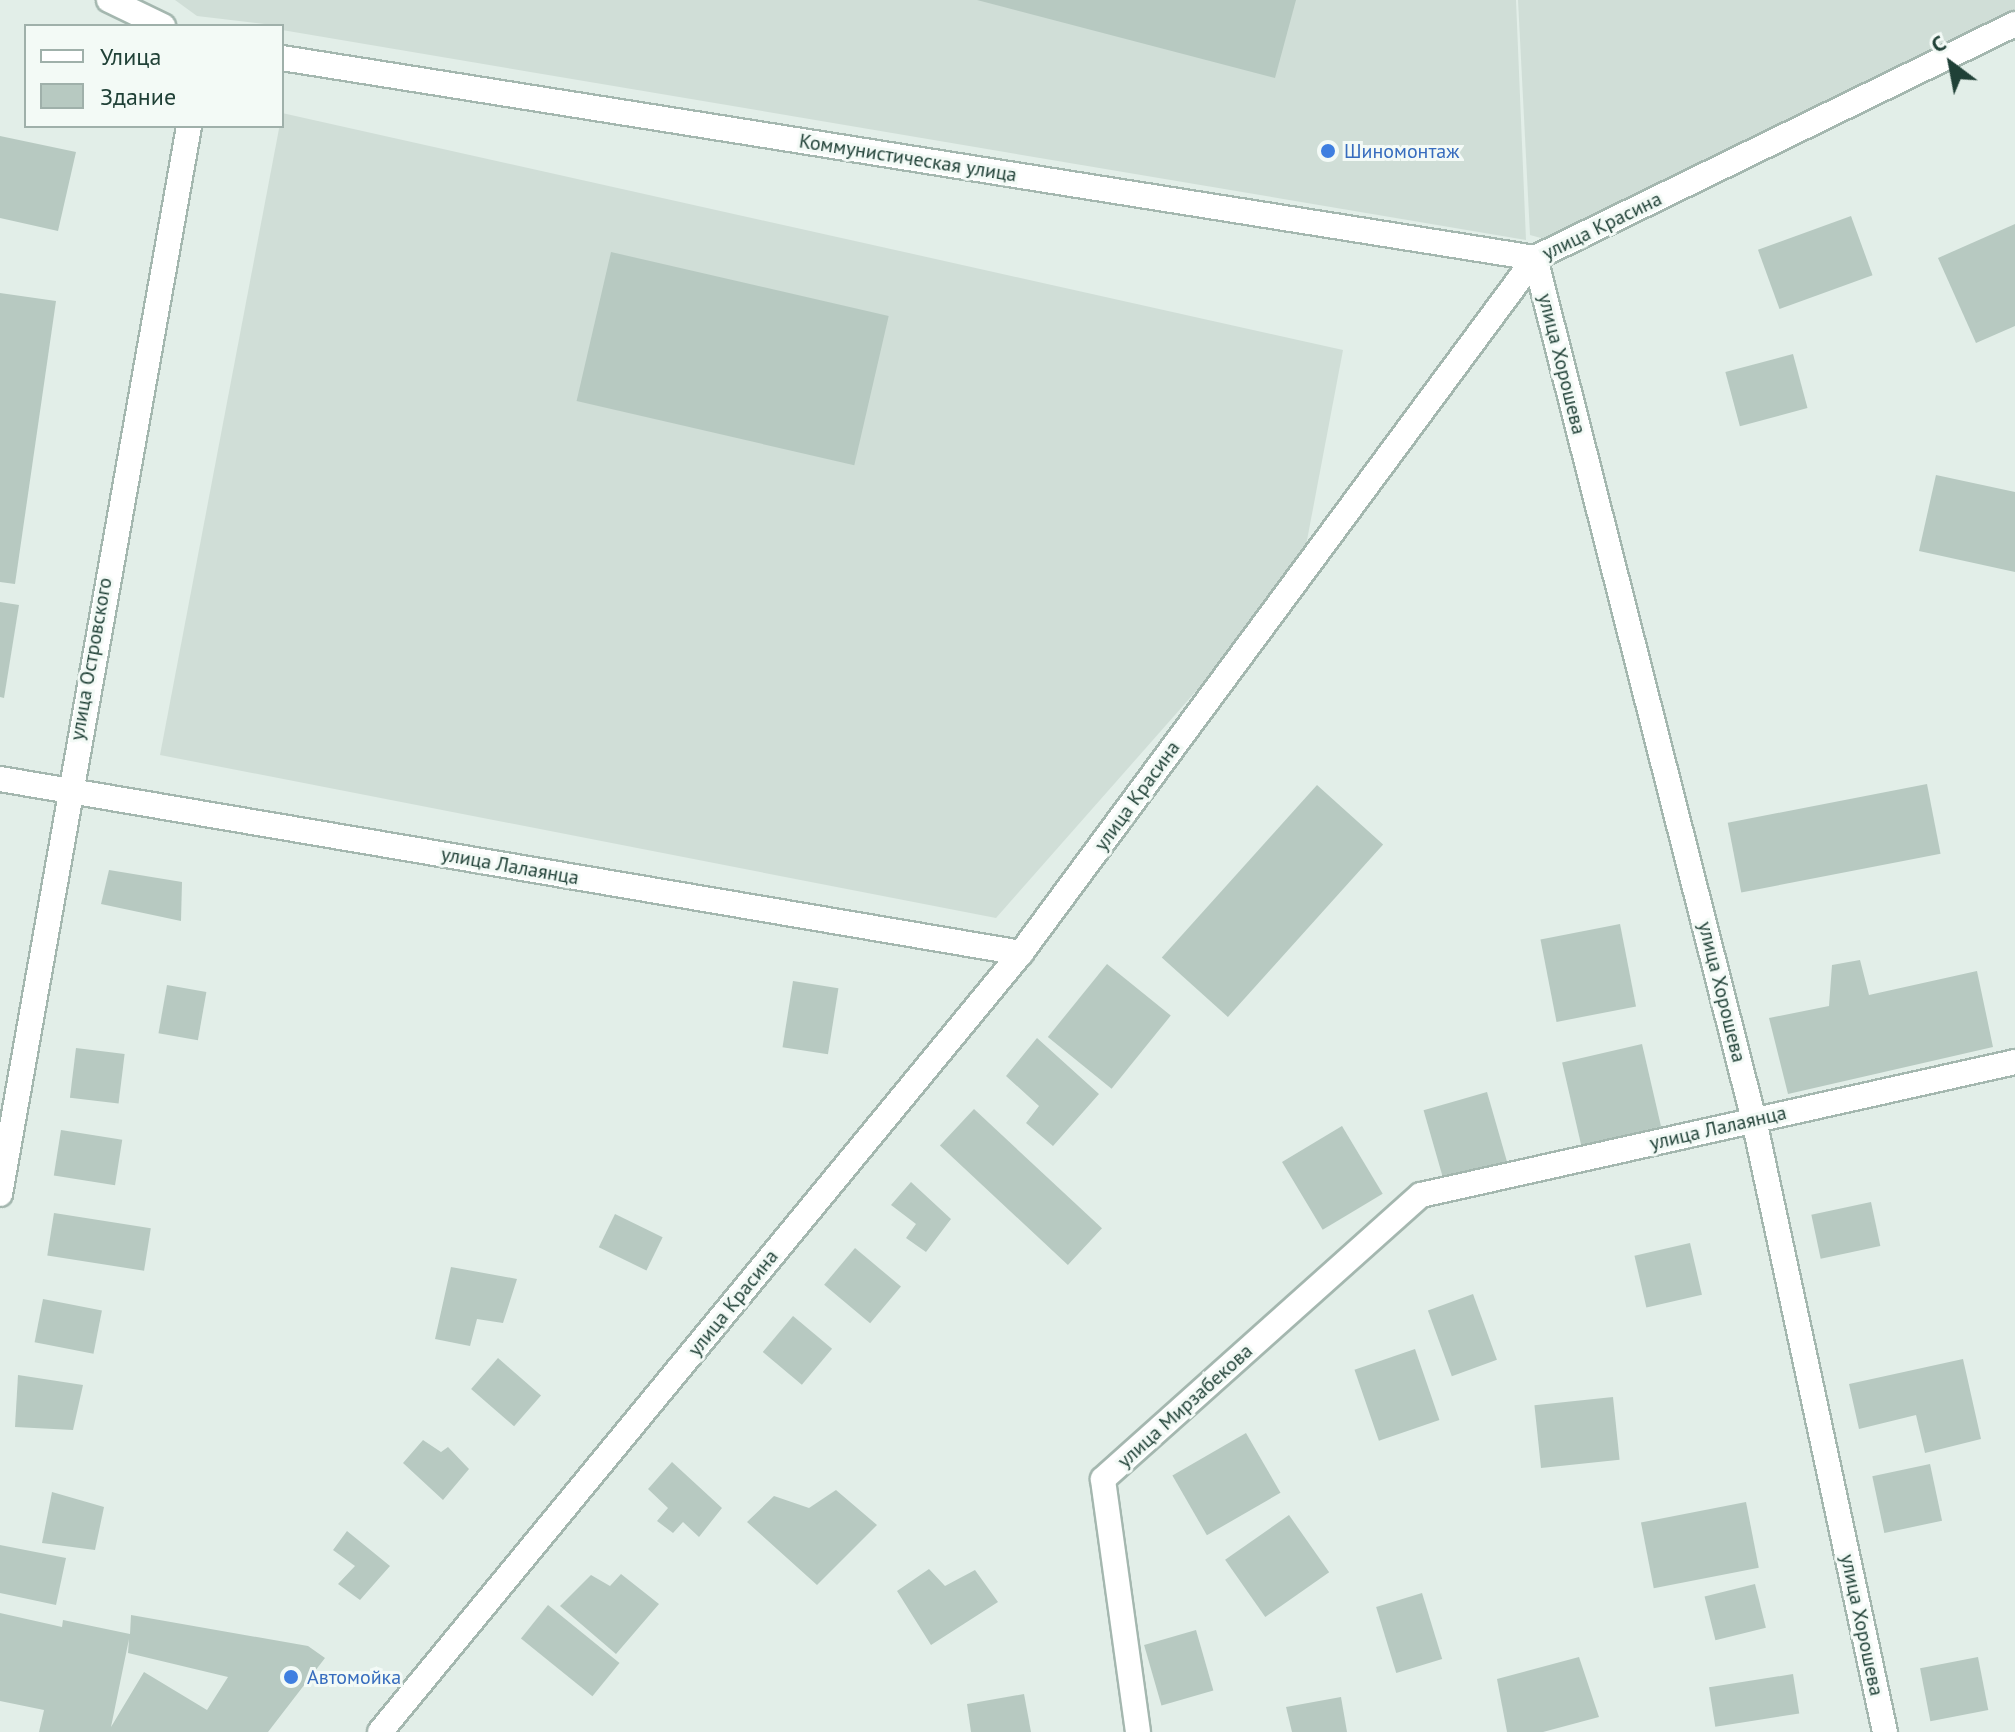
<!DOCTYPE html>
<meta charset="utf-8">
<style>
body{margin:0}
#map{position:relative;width:2015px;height:1732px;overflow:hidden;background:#e2eee8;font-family:"PT Sans",sans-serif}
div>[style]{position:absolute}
.built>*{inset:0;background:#d0ded7}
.building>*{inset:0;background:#b7c9c1;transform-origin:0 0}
.roads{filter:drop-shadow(2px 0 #a4b7af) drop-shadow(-2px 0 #a4b7af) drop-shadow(0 2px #a4b7af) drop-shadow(0 -2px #a4b7af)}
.street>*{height:24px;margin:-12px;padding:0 12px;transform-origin:12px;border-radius:12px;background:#fff}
.secondary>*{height:24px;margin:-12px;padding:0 12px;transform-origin:12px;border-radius:12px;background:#fff}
.dots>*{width:22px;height:22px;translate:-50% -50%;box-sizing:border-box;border:4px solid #f3faf6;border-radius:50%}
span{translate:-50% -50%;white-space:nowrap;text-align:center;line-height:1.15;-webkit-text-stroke:6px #f3faf6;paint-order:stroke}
.shop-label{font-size:20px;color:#366cbe}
.left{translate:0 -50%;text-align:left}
.street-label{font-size:20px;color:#204137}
.legend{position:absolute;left:24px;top:24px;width:260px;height:104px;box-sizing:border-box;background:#f3faf6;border:2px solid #9fb0aa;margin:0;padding:10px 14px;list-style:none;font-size:24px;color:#204137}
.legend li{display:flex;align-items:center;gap:16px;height:40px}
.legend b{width:40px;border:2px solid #9fb0aa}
.north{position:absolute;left:1911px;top:24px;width:80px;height:80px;-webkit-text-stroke:6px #f3faf6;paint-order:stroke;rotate:328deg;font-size:22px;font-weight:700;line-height:32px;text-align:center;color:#204137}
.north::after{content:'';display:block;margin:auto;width:28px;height:36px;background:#204137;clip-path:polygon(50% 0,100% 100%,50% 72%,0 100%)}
</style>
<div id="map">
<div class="built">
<i style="clip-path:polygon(175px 0,1516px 0,1526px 240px,282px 30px,282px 26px,197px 16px)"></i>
<i style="clip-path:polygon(1518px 0,2015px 0,2015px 23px,1559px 243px,1530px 235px)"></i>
<i style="clip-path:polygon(282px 113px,1343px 350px,1301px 572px,996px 918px,160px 755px)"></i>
</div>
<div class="building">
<i style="clip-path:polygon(977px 0,1296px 0,1275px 78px)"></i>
<i style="clip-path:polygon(0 136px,76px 152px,58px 231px,0 218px)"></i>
<i style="left:1851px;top:216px;width:63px;height:99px;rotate:70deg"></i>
<i style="clip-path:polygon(2015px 224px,2015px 326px,1976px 343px,1938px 258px)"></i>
<i style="left:611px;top:252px;width:285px;height:153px;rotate:13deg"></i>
<i style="clip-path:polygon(0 293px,56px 301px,15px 584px,0 582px)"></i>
<i style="left:1793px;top:354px;width:56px;height:70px;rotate:75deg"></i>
<i style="clip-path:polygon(1936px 475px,2015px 492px,2015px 572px,1919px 551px)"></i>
<i style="clip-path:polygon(0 602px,19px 605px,4px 698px,0 697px)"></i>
<i style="left:1927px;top:784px;width:71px;height:203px;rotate:79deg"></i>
<i style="left:1317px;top:785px;width:89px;height:232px;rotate:42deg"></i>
<i style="clip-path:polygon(109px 870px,182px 882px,181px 921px,101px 904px)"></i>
<i style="left:1620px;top:924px;width:84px;height:81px;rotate:79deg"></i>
<i style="clip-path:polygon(1860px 960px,1869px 995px,1977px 971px,1993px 1047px,1788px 1094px,1769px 1018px,1829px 1006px,1832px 965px)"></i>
<i style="left:1107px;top:964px;width:82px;height:94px;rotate:39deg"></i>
<i style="left:793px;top:981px;width:46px;height:67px;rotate:9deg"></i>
<i style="left:167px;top:985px;width:40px;height:49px;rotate:10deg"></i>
<i style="clip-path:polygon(1037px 1038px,1099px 1094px,1053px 1146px,1026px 1123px,1039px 1106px,1006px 1076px)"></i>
<i style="left:1642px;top:1044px;width:85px;height:82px;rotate:77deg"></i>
<i style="left:76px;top:1048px;width:49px;height:50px;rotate:7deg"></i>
<i style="left:1487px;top:1092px;width:75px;height:66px;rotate:74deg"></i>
<i style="left:974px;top:1109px;width:175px;height:50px;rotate:43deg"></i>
<i style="left:1342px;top:1126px;width:79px;height:70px;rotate:59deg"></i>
<i style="left:61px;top:1130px;width:62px;height:46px;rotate:9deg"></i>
<i style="clip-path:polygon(911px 1182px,951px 1219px,926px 1252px,906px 1238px,916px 1224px,891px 1205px)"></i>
<i style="left:1871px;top:1202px;width:45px;height:61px;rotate:78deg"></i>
<i style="left:54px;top:1213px;width:98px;height:43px;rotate:9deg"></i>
<i style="left:615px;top:1214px;width:53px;height:37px;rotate:26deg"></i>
<i style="left:1690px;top:1243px;width:53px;height:57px;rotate:77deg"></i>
<i style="left:855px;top:1248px;width:60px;height:48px;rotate:40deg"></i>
<i style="clip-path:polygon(451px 1267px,517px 1279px,503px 1323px,477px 1319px,470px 1346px,435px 1339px)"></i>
<i style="left:1473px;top:1294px;width:70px;height:48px;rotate:70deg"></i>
<i style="left:43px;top:1299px;width:60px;height:44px;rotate:11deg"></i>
<i style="left:793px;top:1316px;width:51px;height:47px;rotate:40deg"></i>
<i style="left:1415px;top:1349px;width:75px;height:64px;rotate:71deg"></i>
<i style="left:498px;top:1358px;width:57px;height:41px;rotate:41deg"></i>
<i style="clip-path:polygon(1963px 1359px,1981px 1439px,1925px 1453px,1916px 1415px,1859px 1429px,1849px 1384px)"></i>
<i style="clip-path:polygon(18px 1375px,83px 1385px,73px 1430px,15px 1427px)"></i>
<i style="left:1613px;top:1397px;width:63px;height:79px;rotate:84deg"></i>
<i style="left:1246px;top:1433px;width:69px;height:85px;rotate:60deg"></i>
<i style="clip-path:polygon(423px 1440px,441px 1452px,448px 1447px,469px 1469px,443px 1500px,403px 1463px)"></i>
<i style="clip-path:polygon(672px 1462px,722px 1508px,699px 1537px,683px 1522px,673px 1533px,657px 1521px,668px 1508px,648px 1489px)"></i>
<i style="left:1930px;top:1464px;width:58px;height:59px;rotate:78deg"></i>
<i style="clip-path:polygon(836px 1490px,877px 1525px,817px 1585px,747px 1522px,774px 1496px,809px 1508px)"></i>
<i style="clip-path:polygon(52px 1492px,104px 1507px,95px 1550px,42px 1543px)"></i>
<i style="left:1746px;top:1502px;width:67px;height:107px;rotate:79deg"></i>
<i style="left:1289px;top:1515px;width:70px;height:78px;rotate:55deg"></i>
<i style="clip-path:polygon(347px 1531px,390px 1566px,360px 1600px,338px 1584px,355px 1566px,333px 1550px)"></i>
<i style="clip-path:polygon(0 1545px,66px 1558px,56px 1605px,0 1593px)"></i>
<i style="clip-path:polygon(929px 1569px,945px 1586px,975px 1570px,998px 1602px,931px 1645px,897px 1591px)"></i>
<i style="clip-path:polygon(621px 1574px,659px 1604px,616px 1654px,560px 1606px,591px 1575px,610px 1586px)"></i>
<i style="left:1755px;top:1584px;width:45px;height:52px;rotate:76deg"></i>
<i style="left:1422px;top:1593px;width:69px;height:48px;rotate:73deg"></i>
<i style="left:548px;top:1605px;width:92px;height:43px;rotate:39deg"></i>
<i style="clip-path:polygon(evenodd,0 1613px,62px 1627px,63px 1620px,130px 1634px,131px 1615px,308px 1646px,325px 1658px,268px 1732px,39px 1732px,44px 1710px,0 1701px,0 1613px,129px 1639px,128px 1653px,228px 1677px,207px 1710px,144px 1672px,111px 1727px,129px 1639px)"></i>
<i style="left:1196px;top:1630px;width:63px;height:54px;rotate:74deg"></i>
<i style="clip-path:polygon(1579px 1657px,1599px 1717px,1543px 1732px,1507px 1732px,1497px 1679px)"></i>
<i style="left:1978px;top:1657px;width:54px;height:59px;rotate:79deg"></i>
<i style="left:1793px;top:1674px;width:40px;height:85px;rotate:81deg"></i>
<i style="clip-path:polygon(1024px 1694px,1031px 1732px,971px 1732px,967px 1704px)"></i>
<i style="clip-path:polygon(1341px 1697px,1347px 1732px,1292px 1732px,1286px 1707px)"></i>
</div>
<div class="roads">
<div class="street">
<i style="left:1535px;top:258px;width:889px;rotate:75.75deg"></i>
<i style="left:1754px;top:1120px;width:626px;rotate:77.92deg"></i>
<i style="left:0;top:779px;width:1036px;rotate:9.67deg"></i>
<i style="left:0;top:1194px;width:1085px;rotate:-79.96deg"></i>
<i style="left:1138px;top:1732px;width:255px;rotate:-97.9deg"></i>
<i style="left:1103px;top:1479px;width:426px;rotate:-41.8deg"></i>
<i style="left:1421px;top:1195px;width:609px;rotate:-12.62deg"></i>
</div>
<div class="secondary">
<i style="left:109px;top:0;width:60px;rotate:25.7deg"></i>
<i style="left:282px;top:58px;width:1269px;rotate:9.07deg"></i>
<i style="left:380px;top:1732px;width:1009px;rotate:-50.55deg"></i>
<i style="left:1021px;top:953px;width:864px;rotate:-53.51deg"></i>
<i style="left:1535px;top:258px;width:534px;rotate:-25.99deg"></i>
</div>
</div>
<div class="dots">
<i style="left:1328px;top:151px;background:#3f7fe0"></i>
<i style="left:291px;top:1677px;background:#3f7fe0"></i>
</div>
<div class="shop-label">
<span class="left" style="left:1344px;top:151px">Шиномонтаж</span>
<span class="left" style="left:307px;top:1677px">Автомойка</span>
</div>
<div class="street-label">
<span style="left:908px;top:158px;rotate:9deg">Коммунистическая улица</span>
<span style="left:1602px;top:226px;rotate:-26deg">улица Красина</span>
<span style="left:1562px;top:364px;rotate:76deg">улица Хорошева</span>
<span style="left:91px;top:659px;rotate:-80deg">улица Островского</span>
<span style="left:1137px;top:796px;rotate:-54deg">улица Красина</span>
<span style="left:510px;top:866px;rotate:10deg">улица Лалаянца</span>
<span style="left:1722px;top:992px;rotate:76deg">улица Хорошева</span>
<span style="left:1718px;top:1128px;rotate:-13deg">улица Лалаянца</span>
<span style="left:733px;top:1303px;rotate:-51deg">улица Красина</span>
<span style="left:1185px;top:1406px;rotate:-42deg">улица Мирзабекова</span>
<span style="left:1862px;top:1625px;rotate:78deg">улица Хорошева</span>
</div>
<ul class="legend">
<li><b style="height:10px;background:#fff"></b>Улица</li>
<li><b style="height:22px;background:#b7c9c1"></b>Здание</li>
</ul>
<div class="north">С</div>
</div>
